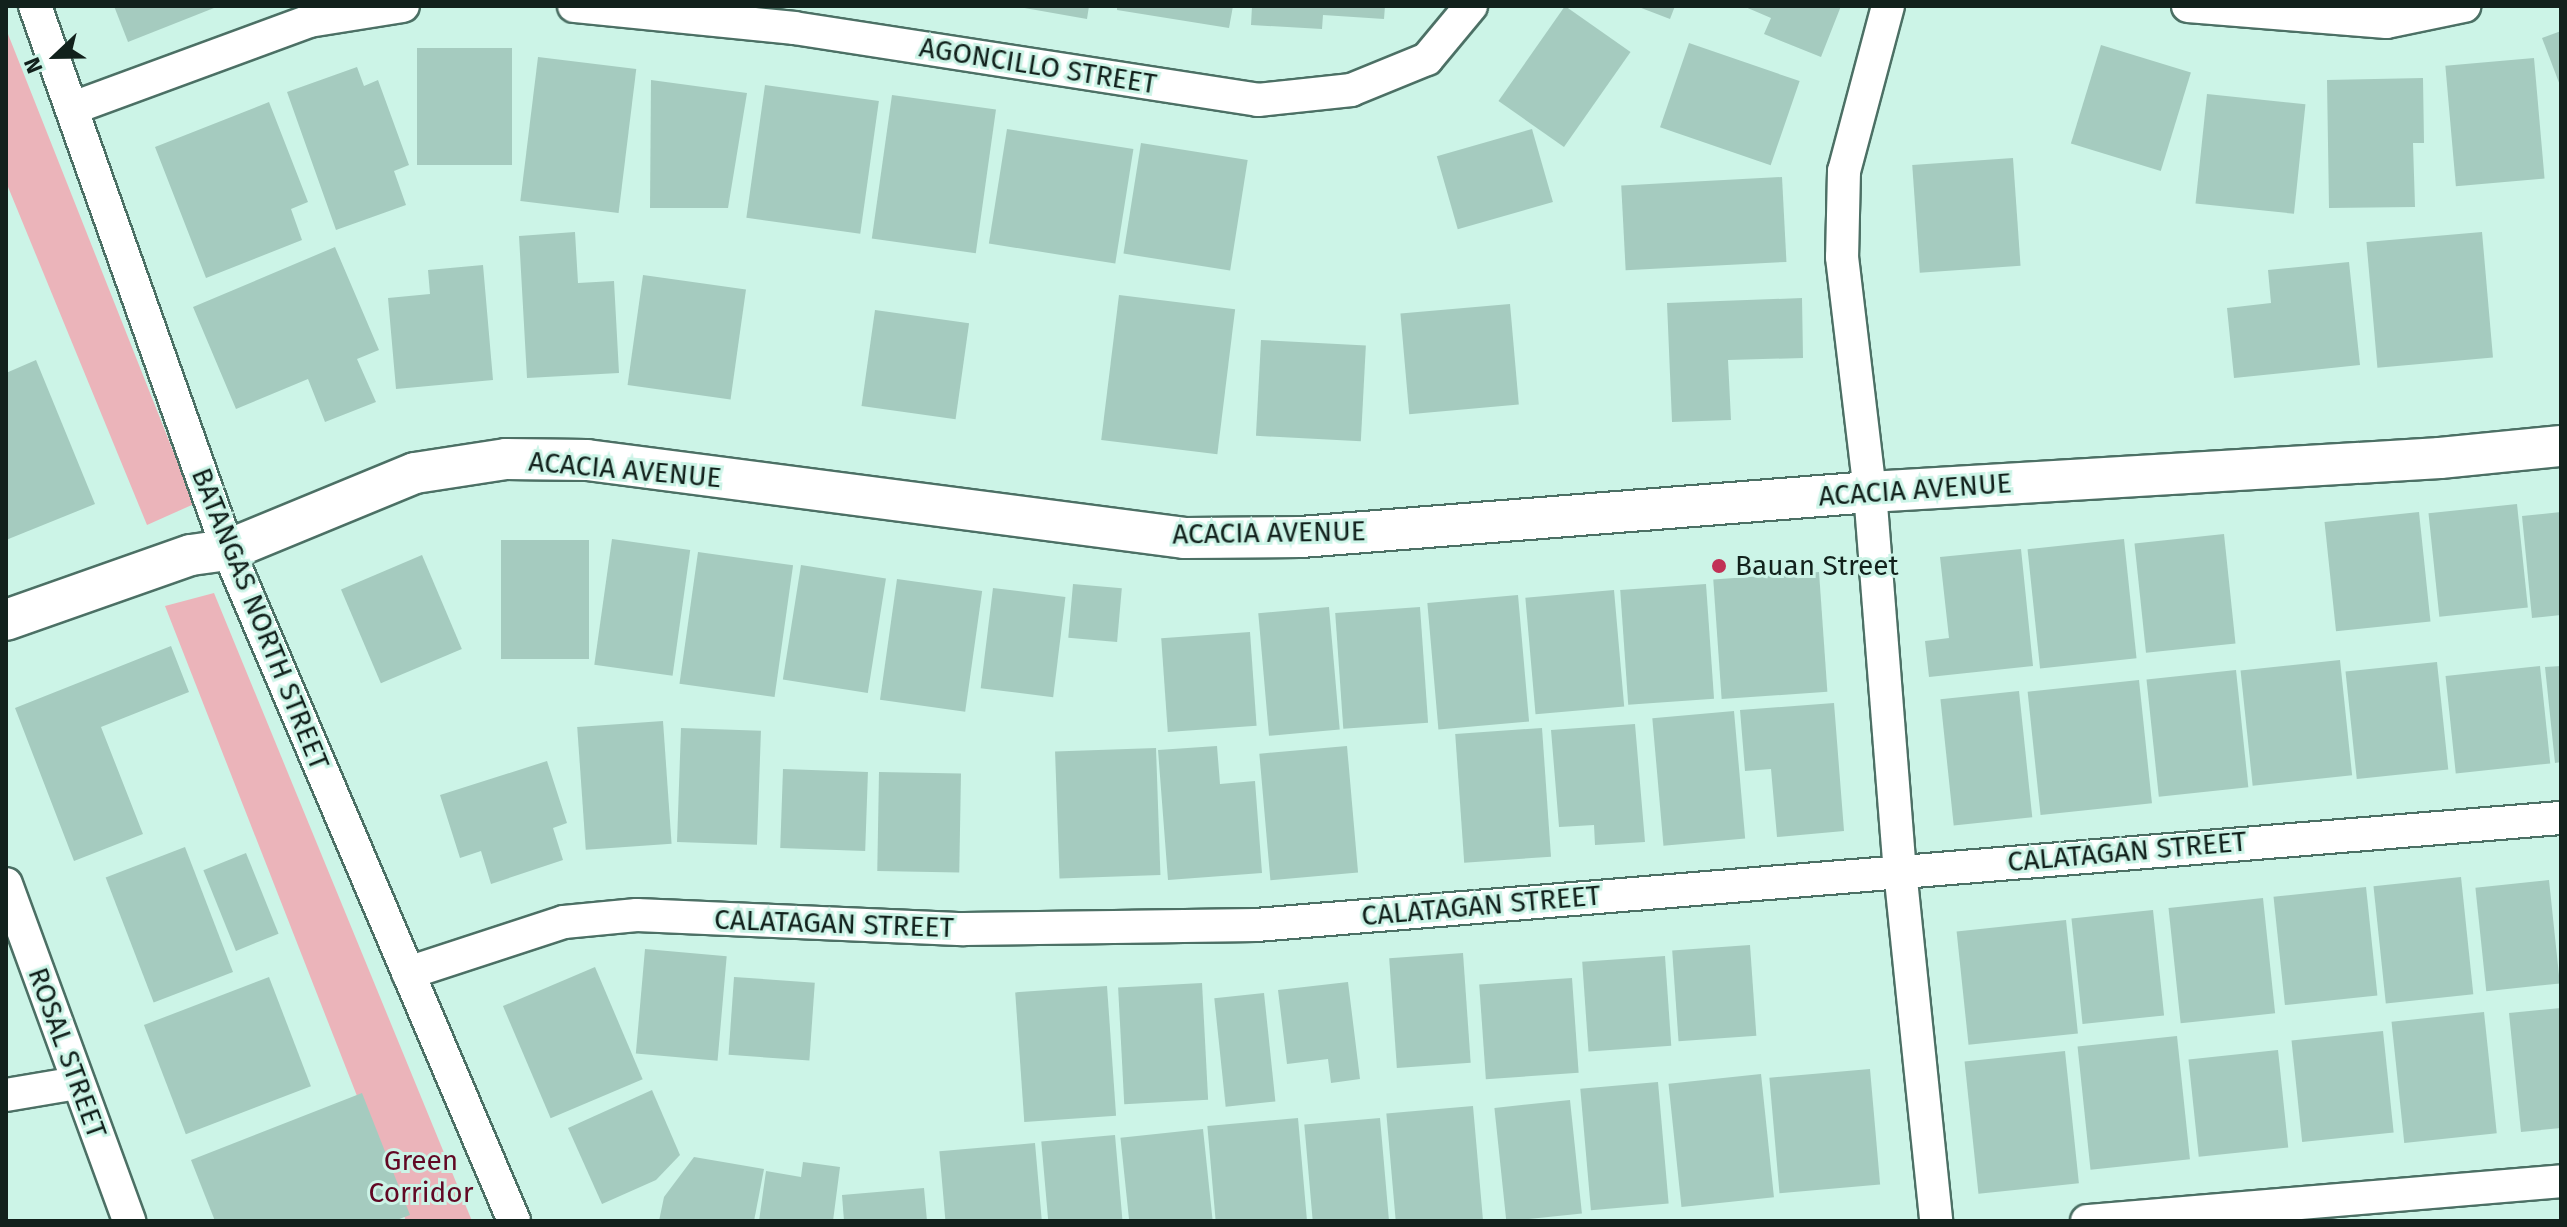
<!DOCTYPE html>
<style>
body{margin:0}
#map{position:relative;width:2567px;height:1227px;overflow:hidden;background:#ccf4e7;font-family:"Fira Sans",sans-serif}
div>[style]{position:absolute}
.green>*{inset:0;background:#ebb4ba}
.building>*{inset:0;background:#a5cbbf;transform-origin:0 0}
.roads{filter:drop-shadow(2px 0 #4c7065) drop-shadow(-2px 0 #4c7065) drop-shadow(0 2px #4c7065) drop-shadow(0 -2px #4c7065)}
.minor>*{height:32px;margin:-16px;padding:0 16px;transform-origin:16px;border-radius:16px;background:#fff}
.tertiary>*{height:40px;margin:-20px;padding:0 20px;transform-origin:20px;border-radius:20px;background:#fff}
.dots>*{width:22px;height:22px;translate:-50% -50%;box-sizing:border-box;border:4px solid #ccf4e7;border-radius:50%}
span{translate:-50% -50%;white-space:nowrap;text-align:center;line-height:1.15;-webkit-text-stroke:6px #ccf4e7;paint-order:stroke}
.street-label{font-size:28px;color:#12211c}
.poi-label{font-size:28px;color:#12211c}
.left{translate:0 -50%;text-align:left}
.park-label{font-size:28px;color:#620824}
.frame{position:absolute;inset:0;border:8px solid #12211c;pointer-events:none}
.north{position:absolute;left:16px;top:16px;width:80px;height:80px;-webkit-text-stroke:6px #ccf4e7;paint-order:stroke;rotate:248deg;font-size:22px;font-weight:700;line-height:32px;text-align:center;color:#12211c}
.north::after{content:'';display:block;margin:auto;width:28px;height:36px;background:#12211c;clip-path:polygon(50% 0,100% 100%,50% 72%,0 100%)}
</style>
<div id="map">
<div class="green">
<i style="clip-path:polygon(6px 29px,194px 504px,147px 525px,6px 182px)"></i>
<i style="clip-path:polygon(214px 593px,472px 1221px,406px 1221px,165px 606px)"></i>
</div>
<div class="building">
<i style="clip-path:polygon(114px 6px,219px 6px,128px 42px)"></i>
<i style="clip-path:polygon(1013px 6px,1089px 6px,1087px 19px)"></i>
<i style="clip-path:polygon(1117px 6px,1233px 6px,1229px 28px,1117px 10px)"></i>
<i style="clip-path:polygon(1252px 6px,1385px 6px,1384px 19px,1323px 15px,1322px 29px,1251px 25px)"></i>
<i style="left:1565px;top:6px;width:80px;height:116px;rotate:35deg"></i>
<i style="clip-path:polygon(1636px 6px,1675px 6px,1670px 19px)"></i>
<i style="clip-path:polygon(1743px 6px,1841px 6px,1821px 57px,1764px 34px,1771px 18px)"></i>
<i style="clip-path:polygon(2561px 31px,2561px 88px,2542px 38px)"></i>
<i style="left:1689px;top:43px;width:117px;height:89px;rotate:19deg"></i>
<i style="left:2101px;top:45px;width:94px;height:103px;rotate:17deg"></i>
<i style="left:417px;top:48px;width:95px;height:117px"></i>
<i style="left:538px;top:57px;width:99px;height:145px;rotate:7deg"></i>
<i style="left:2534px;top:58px;width:121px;height:89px;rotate:85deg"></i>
<i style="clip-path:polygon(357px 67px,364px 86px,378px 80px,409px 165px,394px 171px,406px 205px,336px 230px,287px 92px)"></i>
<i style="clip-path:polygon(2423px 78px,2424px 143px,2413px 143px,2415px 207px,2329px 208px,2327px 80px)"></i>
<i style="clip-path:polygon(651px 80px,747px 93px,728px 208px,650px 208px)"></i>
<i style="left:765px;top:85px;width:115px;height:134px;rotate:8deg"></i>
<i style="left:2207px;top:94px;width:99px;height:110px;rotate:6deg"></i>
<i style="left:892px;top:95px;width:105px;height:145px;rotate:8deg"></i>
<i style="clip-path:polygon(269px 102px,308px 202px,291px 209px,302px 240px,206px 278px,155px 147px)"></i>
<i style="left:1007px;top:129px;width:128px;height:116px;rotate:9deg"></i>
<i style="left:1532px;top:129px;width:76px;height:99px;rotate:74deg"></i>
<i style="left:1141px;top:143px;width:108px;height:112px;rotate:9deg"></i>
<i style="left:2013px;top:158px;width:108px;height:101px;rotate:86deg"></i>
<i style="left:1782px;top:177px;width:85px;height:161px;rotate:87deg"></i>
<i style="clip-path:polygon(575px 232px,578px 283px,614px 281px,619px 373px,527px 378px,519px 236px)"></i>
<i style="left:2482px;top:232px;width:126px;height:116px;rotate:85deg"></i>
<i style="clip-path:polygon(335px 247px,379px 350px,357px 359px,376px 402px,325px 422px,308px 379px,236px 409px,193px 307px)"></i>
<i style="clip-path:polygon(2349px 262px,2360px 365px,2234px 378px,2227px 308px,2271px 303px,2268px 270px)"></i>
<i style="clip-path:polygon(483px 265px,493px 380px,396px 389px,388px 298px,430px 294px,428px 270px)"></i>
<i style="left:643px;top:275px;width:104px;height:111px;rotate:8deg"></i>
<i style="left:1119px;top:295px;width:117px;height:146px;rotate:7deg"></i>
<i style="clip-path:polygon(1802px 298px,1803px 358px,1728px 360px,1731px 420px,1672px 422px,1667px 303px)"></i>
<i style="left:1510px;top:304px;width:101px;height:110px;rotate:85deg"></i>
<i style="left:875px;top:310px;width:95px;height:97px;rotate:8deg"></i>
<i style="left:1261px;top:340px;width:105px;height:96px;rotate:3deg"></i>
<i style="clip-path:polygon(36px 360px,95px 504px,6px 540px,6px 373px)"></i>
<i style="left:2517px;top:504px;width:104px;height:89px;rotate:84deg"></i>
<i style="left:2419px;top:512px;width:110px;height:95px;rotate:84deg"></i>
<i style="clip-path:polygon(2561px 512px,2561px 615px,2532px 618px,2522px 516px)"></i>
<i style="left:2224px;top:534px;width:110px;height:90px;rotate:84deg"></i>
<i style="left:612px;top:539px;width:79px;height:127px;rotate:8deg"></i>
<i style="left:2124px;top:539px;width:120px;height:97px;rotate:84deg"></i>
<i style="left:589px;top:540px;width:119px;height:88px;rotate:90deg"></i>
<i style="clip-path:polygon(2021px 549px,2033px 666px,1929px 677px,1925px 641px,1949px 638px,1940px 557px)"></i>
<i style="left:698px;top:552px;width:96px;height:133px;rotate:8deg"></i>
<i style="left:422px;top:555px;width:102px;height:88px;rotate:67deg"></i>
<i style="left:801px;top:565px;width:86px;height:116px;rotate:9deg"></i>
<i style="left:1819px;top:572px;width:120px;height:106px;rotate:86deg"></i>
<i style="left:897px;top:579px;width:86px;height:122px;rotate:8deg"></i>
<i style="left:1073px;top:584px;width:49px;height:54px;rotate:5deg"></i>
<i style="left:1706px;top:584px;width:115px;height:86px;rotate:86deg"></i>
<i style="left:993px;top:588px;width:73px;height:101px;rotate:7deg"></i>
<i style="left:1614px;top:590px;width:117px;height:89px;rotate:85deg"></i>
<i style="left:1518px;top:595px;width:127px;height:91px;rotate:85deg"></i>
<i style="left:1329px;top:607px;width:123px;height:71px;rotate:85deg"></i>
<i style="left:1420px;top:607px;width:116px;height:85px;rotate:86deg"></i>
<i style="left:1250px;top:632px;width:94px;height:89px;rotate:86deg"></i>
<i style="clip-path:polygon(171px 646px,189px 692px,101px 727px,143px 834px,74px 861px,15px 708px)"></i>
<i style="left:2340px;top:660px;width:116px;height:100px;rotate:84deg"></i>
<i style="left:2437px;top:662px;width:108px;height:92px;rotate:84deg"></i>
<i style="left:2540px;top:666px;width:98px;height:95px;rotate:84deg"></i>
<i style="clip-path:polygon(2561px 666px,2561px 762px,2555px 763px,2545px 667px)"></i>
<i style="left:2236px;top:670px;width:118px;height:90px;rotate:84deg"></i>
<i style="left:2139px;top:680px;width:124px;height:112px;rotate:84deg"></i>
<i style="left:2019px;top:691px;width:127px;height:79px;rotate:84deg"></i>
<i style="clip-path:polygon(1834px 703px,1844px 831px,1777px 837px,1771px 769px,1745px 771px,1740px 710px)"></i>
<i style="left:1734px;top:711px;width:128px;height:82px;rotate:85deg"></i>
<i style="left:663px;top:721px;width:123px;height:86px;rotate:86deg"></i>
<i style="clip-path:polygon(1635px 724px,1645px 842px,1595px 845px,1594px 825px,1559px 827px,1551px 730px)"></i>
<i style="left:681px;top:728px;width:80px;height:114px;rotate:2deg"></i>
<i style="left:1542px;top:728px;width:129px;height:87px;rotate:86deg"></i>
<i style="clip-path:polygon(1217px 746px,1220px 784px,1255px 781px,1262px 873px,1168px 880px,1158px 750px)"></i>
<i style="left:1347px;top:746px;width:127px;height:88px;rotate:85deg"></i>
<i style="left:1156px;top:748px;width:127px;height:101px;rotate:88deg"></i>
<i style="clip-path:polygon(547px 761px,567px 823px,553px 828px,563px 860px,491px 884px,481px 851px,460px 858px,440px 795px)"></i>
<i style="left:783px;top:769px;width:85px;height:79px;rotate:2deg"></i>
<i style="left:879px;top:772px;width:82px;height:99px;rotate:1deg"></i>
<i style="left:185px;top:847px;width:134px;height:85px;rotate:69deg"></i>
<i style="left:246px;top:853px;width:87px;height:46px;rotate:68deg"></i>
<i style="left:2461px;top:877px;width:118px;height:88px;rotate:84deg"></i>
<i style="left:2549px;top:880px;width:104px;height:74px;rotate:84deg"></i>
<i style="left:2366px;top:887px;width:109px;height:93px;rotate:84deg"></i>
<i style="left:2263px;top:898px;width:116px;height:95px;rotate:84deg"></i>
<i style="left:2153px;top:910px;width:106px;height:82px;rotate:84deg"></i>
<i style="left:2066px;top:920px;width:114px;height:110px;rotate:84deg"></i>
<i style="left:1750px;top:945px;width:91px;height:78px;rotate:86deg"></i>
<i style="left:645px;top:949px;width:82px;height:105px;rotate:5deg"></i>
<i style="left:1463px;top:953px;width:110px;height:74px;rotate:86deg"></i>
<i style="left:1665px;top:956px;width:90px;height:83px;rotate:86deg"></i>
<i style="left:595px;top:967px;width:122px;height:100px;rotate:67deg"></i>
<i style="left:269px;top:977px;width:117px;height:134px;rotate:69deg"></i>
<i style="left:734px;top:977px;width:81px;height:78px;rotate:4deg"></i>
<i style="left:1572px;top:978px;width:95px;height:93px;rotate:86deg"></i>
<i style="clip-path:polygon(1348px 982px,1360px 1079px,1331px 1083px,1328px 1059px,1287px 1064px,1278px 990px)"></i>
<i style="left:1202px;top:983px;width:117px;height:84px;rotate:87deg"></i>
<i style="left:1107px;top:986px;width:130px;height:92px;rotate:86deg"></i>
<i style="left:1264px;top:993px;width:109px;height:50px;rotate:84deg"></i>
<i style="clip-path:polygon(2561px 1008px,2561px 1128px,2521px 1132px,2509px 1013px)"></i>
<i style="left:2484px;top:1012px;width:122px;height:93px;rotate:84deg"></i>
<i style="left:2383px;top:1031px;width:102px;height:92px;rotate:84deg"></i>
<i style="left:2177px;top:1036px;width:124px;height:100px;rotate:84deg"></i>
<i style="left:2278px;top:1050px;width:98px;height:90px;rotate:84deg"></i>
<i style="left:2065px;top:1051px;width:133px;height:101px;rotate:84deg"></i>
<i style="left:1870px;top:1069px;width:116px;height:101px;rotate:85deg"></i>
<i style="left:1761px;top:1074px;width:124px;height:93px;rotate:84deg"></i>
<i style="left:1658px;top:1082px;width:122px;height:78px;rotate:85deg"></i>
<i style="clip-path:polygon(652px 1090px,680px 1155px,656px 1180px,602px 1204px,568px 1128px)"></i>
<i style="clip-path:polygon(362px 1093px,410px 1215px,394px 1221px,215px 1221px,191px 1160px)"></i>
<i style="left:1570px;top:1100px;width:114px;height:76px;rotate:84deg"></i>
<i style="left:1473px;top:1106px;width:115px;height:87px;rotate:85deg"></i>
<i style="left:1298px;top:1118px;width:103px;height:91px;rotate:85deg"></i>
<i style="left:1380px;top:1118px;width:103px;height:76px;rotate:85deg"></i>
<i style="left:1203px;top:1129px;width:92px;height:83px;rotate:84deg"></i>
<i style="left:1115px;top:1135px;width:86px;height:74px;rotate:85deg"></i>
<i style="left:1035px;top:1143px;width:78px;height:96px;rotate:85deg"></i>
<i style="clip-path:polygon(694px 1157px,764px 1169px,754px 1221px,659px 1221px,664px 1197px)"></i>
<i style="clip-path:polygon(803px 1162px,840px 1167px,833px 1221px,759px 1221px,766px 1171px,801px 1177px)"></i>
<i style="clip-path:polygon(924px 1188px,927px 1221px,844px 1221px,842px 1195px)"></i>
</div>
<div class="roads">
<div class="minor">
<i style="left:35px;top:6px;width:577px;rotate:70.47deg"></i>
<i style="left:228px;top:550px;width:729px;rotate:66.91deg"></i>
<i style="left:574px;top:6px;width:221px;rotate:5.7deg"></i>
<i style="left:794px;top:28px;width:470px;rotate:8.8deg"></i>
<i style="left:1258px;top:100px;width:94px;rotate:-6.1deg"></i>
<i style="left:1351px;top:90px;width:82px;rotate:-22.2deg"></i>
<i style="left:1427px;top:59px;width:69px;rotate:-50.3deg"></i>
<i style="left:1888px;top:6px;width:171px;rotate:104.9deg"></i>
<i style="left:1844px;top:171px;width:86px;rotate:91.3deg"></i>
<i style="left:1842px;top:257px;width:237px;rotate:83.2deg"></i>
<i style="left:1870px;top:492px;width:379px;rotate:85.5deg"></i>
<i style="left:1900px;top:870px;width:353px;rotate:84.1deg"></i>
<i style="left:2188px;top:6px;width:199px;rotate:4.6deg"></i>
<i style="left:2386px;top:22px;width:80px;rotate:-11.6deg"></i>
<i style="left:73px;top:108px;width:252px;rotate:-20.2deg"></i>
<i style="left:309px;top:21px;width:95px;rotate:-9.1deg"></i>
<i style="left:6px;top:884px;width:359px;rotate:69.9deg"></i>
<i style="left:408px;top:973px;width:164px;rotate:-18.1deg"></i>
<i style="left:564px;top:922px;width:73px;rotate:-5.5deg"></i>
<i style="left:637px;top:915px;width:327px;rotate:2.5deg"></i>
<i style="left:964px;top:929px;width:292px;rotate:-0.8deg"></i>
<i style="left:1256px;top:925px;width:1309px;rotate:-4.69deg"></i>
<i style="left:6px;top:1095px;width:72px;rotate:-9.6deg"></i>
<i style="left:2087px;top:1221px;width:476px;rotate:-4.8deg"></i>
</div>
<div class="tertiary">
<i style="left:6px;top:620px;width:196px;rotate:-19.4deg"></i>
<i style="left:191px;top:555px;width:37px;rotate:-8deg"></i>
<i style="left:228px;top:550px;width:202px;rotate:-22.4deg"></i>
<i style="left:415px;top:473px;width:92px;rotate:-8.7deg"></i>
<i style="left:506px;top:459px;width:81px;rotate:0.7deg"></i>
<i style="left:587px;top:460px;width:602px;rotate:7.44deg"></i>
<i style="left:1184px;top:538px;width:117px;rotate:-0.5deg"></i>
<i style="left:1301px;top:537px;width:571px;rotate:-4.52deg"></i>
<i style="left:1870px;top:492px;width:571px;rotate:-3.41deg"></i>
<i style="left:2440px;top:458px;width:122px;rotate:-5.7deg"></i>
</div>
</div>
<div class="dots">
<i style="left:1719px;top:566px;background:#c13156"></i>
</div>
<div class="street-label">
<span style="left:1038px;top:66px;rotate:9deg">AGONCILLO STREET</span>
<span style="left:625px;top:470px;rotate:5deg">ACACIA AVENUE</span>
<span style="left:1915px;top:490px;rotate:-4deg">ACACIA AVENUE</span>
<span style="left:1269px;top:533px;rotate:-1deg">ACACIA AVENUE</span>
<span style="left:260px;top:619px;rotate:68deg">BATANGAS NORTH STREET</span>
<span style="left:2127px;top:852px;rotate:-5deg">CALATAGAN STREET</span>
<span style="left:1481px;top:906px;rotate:-5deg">CALATAGAN STREET</span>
<span style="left:834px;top:924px;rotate:2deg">CALATAGAN STREET</span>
<span style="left:67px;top:1053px;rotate:70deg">ROSAL STREET</span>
</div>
<div class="poi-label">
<span class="left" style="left:1735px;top:566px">Bauan Street</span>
</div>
<div class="park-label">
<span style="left:421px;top:1177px">Green<br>Corridor</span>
</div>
<div class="frame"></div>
<div class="north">N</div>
</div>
